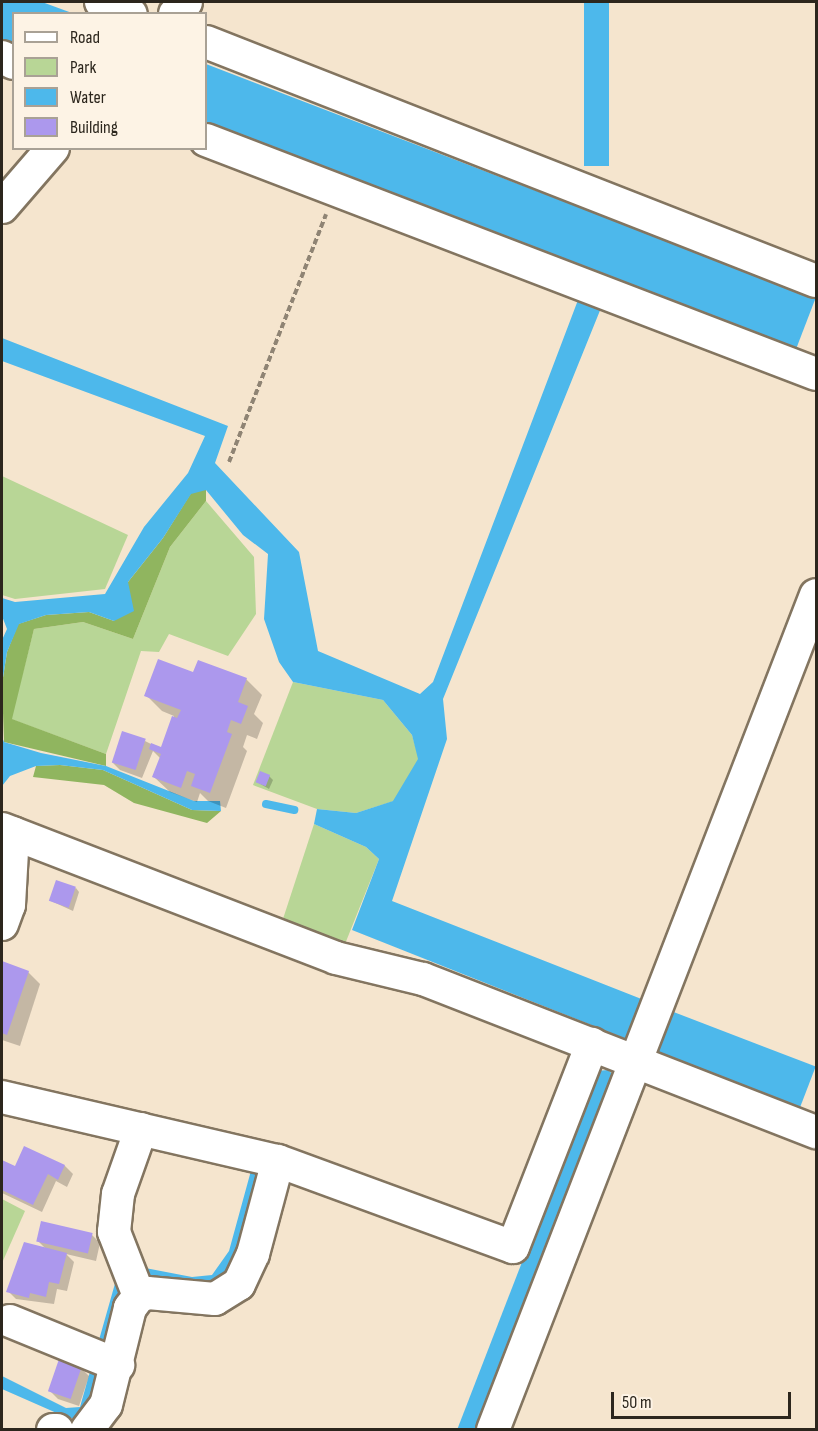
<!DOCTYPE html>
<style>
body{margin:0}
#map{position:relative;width:818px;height:1431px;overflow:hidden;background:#f5e5ce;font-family:"Sofia Sans Condensed",sans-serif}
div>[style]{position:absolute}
.green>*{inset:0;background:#b8d696}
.forest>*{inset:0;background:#90b55f}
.water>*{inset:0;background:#4db8eb;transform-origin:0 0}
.shadow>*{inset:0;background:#0003}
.stream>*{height:8px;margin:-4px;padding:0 4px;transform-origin:4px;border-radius:4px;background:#4db8eb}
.building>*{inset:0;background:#ac98ed;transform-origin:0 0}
.path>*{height:4px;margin-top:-2px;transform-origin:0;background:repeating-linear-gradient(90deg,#8f8474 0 6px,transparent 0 9px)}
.roads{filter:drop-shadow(2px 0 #837560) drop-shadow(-2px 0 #837560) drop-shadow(0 2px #837560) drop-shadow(0 -2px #837560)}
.minor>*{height:32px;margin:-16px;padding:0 16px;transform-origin:16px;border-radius:16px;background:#fff}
span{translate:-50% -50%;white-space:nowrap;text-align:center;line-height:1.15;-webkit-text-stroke:5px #fdf3e5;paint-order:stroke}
.frame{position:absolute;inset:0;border:3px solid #2c261d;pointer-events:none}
.legend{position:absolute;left:12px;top:12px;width:195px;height:138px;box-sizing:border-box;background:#fdf3e5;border:2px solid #a9a195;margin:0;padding:8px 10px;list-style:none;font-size:18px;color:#2c261d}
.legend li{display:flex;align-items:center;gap:12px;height:30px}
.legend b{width:30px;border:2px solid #a9a195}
.scale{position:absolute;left:611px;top:1392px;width:180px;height:27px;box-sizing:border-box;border:3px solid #2c261d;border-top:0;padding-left:8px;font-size:18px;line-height:21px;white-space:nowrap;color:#2c261d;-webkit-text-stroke:4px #fdf3e5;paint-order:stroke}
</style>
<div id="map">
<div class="green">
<i style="clip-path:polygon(2px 476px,128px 535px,105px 589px,15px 599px,2px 595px)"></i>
<i style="clip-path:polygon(206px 501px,254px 557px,256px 614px,228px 656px,169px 634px,159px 652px,141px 651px,106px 754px,11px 719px,34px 629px,83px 622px,133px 639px,170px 547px)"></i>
<i style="clip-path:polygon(293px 682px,383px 700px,412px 735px,419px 759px,394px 801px,356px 813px,317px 809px,253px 785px)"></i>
<i style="clip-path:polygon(314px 824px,366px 847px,379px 859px,343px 949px,281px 925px)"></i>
<i style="clip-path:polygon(2px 1199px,25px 1211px,2px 1263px)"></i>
</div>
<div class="forest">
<i style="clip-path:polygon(206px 489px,206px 501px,170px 547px,133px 639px,83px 622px,34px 629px,12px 719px,106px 754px,106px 766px,4px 742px,2px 684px,7px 652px,18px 624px,46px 615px,89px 612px,114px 621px,128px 582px,163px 538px,191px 493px)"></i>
<i style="clip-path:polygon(60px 765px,103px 770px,192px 810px,221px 811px,207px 823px,134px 803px,104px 785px,33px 777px,36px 766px)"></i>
</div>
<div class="water">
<i style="clip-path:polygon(2px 2px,42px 2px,72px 13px,14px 14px,13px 44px,2px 39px)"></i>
<i style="left:584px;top:2px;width:25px;height:164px"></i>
<i style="left:206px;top:64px;width:653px;height:58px;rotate:21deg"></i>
<i style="clip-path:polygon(578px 300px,601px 308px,443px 699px,447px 739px,392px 901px,644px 1000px,629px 1040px,352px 930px,379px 859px,366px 847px,314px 824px,317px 809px,356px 813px,393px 801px,418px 759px,412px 735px,383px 700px,293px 682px,279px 662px,264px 619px,268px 554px,243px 535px,206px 490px,191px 494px,163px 538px,128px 582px,134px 611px,114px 621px,89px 612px,46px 615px,19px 624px,7px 652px,2px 684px,2px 640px,7px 629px,2px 616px,2px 598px,15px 602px,105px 594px,144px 527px,188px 473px,205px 436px,2px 361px,2px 338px,228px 426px,215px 463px,299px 552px,318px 651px,420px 694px,433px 682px)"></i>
<i style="clip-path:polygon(2px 737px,4px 742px,41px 753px,106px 766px,194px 801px,220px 801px,221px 811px,192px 810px,103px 770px,60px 765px,36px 766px,10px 776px,2px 786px)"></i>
<i style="left:671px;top:1011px;width:155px;height:43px;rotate:21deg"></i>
<i style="clip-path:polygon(608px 1070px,617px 1078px,482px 1429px,457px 1430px,596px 1071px)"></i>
<i style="clip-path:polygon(252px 1167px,260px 1170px,239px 1258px,229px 1277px,208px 1289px,163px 1284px,84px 1418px,68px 1418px,2px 1389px,2px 1376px,66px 1408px,80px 1407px,116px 1280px,122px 1272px,140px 1267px,192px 1277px,212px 1275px,229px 1251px)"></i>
</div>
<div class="shadow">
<i style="clip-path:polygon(194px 674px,246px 679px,262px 695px,254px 714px,263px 723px,257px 739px,247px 735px,243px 747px,247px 751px,226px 808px,208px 801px,200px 793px,197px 802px,170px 792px,154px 777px,161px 759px,153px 751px,142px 778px,120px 770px,112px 762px,145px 741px,161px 749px,174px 716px,162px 711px,146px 695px)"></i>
<i style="clip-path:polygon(269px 776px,273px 780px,269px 789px,257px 782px)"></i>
<i style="clip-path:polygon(76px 888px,79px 892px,73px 911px,51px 901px)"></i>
<i style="clip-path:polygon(2px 963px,28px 972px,40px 984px,20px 1046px,2px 1040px)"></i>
<i style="clip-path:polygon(25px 1148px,65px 1166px,73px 1174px,67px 1187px,56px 1181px,42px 1212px,2px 1193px,2px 1161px,15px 1168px)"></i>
<i style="clip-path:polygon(92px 1235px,100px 1243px,96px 1261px,66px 1254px,74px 1262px,67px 1291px,57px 1289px,54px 1304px,16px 1299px,8px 1291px,46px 1249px,38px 1241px)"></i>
<i style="clip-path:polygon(81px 1368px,89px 1376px,79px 1406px,58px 1399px,50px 1391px)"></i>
</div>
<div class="stream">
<i style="left:266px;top:804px;width:29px;rotate:12deg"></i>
</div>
<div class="building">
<i style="clip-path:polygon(158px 659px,193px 672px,198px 660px,247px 678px,238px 702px,248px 706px,241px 724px,231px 720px,227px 732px,232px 734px,210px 793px,191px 786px,195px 774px,187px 771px,181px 788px,152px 777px,161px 754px,149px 749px,151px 743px,161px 747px,172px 716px,177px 718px,181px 710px,144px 696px)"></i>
<i style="left:122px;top:731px;width:25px;height:33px;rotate:18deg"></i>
<i style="left:260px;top:771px;width:11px;height:12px;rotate:22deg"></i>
<i style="left:56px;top:880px;width:21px;height:22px;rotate:19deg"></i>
<i style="clip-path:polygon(2px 961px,29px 971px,7px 1035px,2px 1033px)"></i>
<i style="clip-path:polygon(24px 1146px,65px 1165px,58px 1180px,48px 1174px,33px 1205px,2px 1190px,2px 1160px,15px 1166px)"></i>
<i style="left:41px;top:1221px;width:53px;height:21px;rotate:13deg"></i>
<i style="clip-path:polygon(24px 1242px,67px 1253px,59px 1284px,49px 1282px,46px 1297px,30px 1293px,29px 1298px,6px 1292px)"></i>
<i style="left:59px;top:1359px;width:24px;height:34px;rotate:19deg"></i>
</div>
<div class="path">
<i style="left:229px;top:462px;width:266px;rotate:-68.6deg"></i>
</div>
<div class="roads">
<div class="minor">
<i style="left:101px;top:2px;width:32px;rotate:22deg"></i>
<i style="left:175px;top:14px;width:16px;rotate:-47deg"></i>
<i style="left:206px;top:42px;width:655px;rotate:21.4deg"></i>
<i style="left:2px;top:57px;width:13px;rotate:27deg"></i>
<i style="left:206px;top:140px;width:653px;rotate:20.99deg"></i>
<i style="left:2px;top:207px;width:78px;rotate:-49.2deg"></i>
<i style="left:2px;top:829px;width:358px;rotate:21.1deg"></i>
<i style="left:336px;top:958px;width:89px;rotate:13.6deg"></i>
<i style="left:423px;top:979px;width:422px;rotate:21.3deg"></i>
<i style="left:2px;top:924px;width:20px;rotate:-70deg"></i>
<i style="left:9px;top:905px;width:72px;rotate:-86.8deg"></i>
<i style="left:2px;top:1097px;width:283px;rotate:13.1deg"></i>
<i style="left:278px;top:1161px;width:250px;rotate:20.1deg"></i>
<i style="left:513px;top:1247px;width:218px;rotate:-68.7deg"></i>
<i style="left:139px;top:1296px;width:69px;rotate:-111.3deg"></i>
<i style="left:114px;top:1232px;width:38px;rotate:-84deg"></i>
<i style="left:118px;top:1194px;width:69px;rotate:-70.5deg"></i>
<i style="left:10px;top:1321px;width:117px;rotate:22.2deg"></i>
<i style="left:53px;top:1430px;width:4px"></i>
<i style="left:87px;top:1430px;width:31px;rotate:-53deg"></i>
<i style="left:106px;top:1405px;width:100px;rotate:-76.1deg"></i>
<i style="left:130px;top:1308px;width:15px;rotate:-53deg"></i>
<i style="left:139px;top:1296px;width:9px;rotate:-18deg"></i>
<i style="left:148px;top:1293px;width:67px;rotate:5.1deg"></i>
<i style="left:215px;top:1299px;width:28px;rotate:-32deg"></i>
<i style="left:239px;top:1284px;width:33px;rotate:-65deg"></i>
<i style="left:253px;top:1254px;width:96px;rotate:-75deg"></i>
<i style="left:493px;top:1430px;width:895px;rotate:-68.85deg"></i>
</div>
</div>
<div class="frame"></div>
<ul class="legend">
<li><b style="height:8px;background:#fff"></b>Road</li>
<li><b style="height:16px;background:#b8d696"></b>Park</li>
<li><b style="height:16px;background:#4db8eb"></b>Water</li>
<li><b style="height:16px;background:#ac98ed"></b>Building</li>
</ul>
<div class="scale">50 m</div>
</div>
